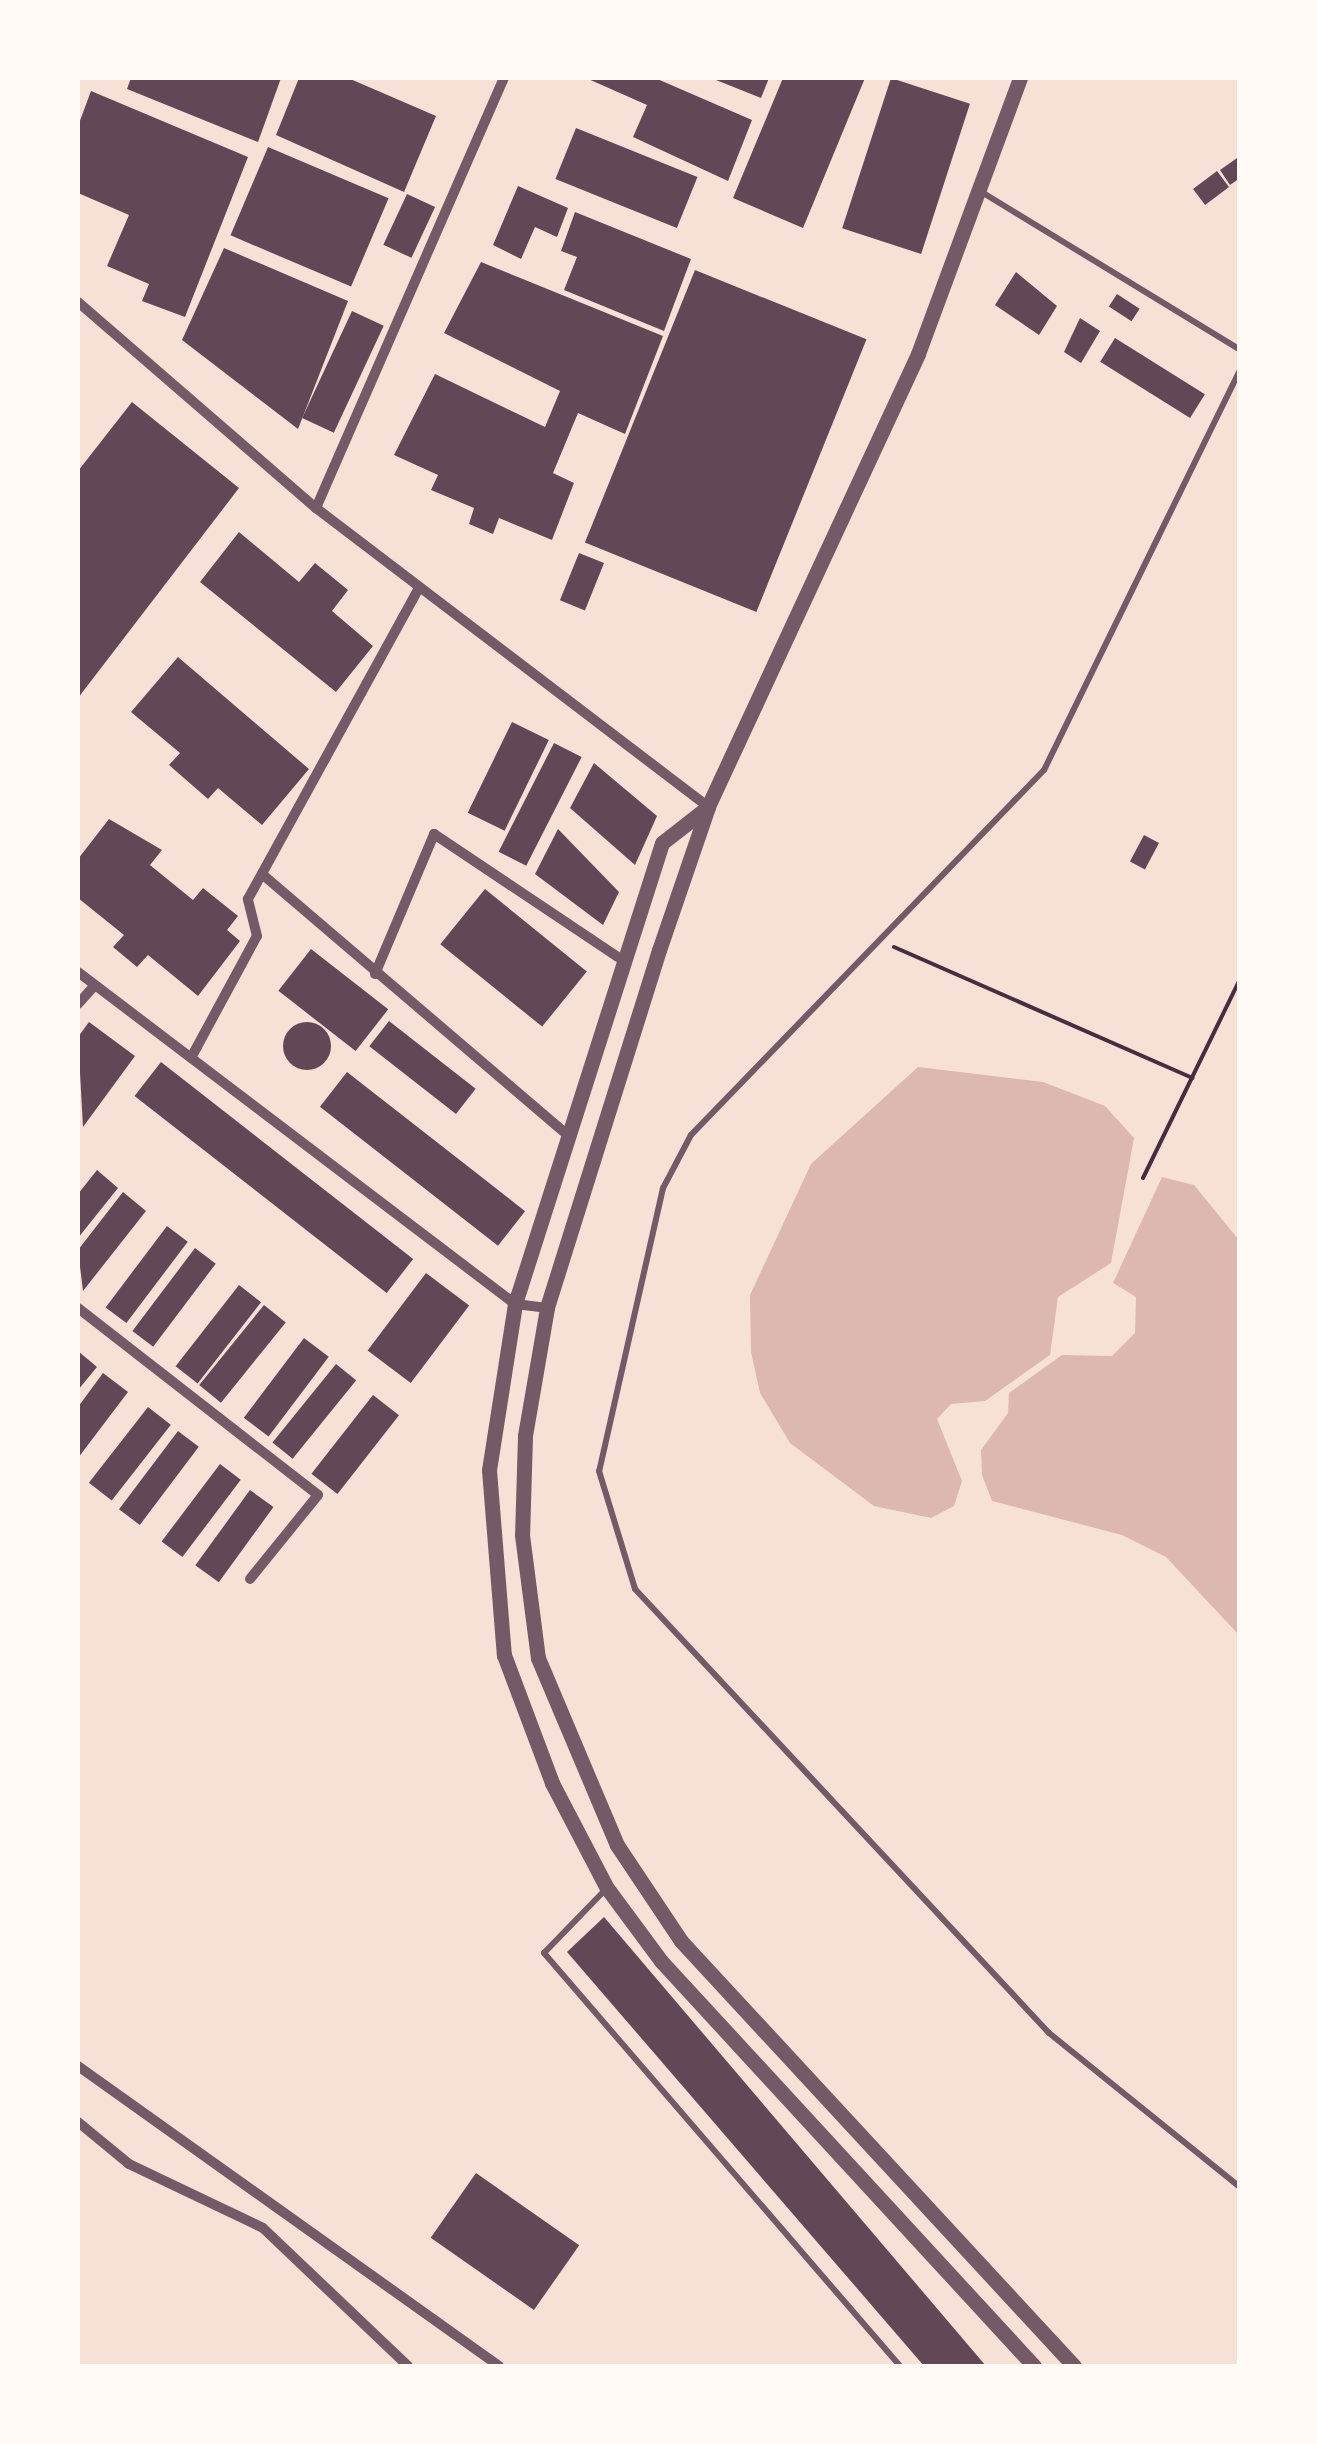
<!DOCTYPE html>
<style>
body{margin:0}
#map{position:relative;width:1317px;height:2444px;overflow:hidden;background:#f7e1d7;font-family:"Roboto Condensed",sans-serif}
div>[style]{position:absolute}
.water>*{inset:0;background:#dcb8b0}
.building>*{inset:0;background:#644757;transform-origin:0 0}
.round{border-radius:50%}
.path>*{height:4px;margin:-2px;padding:0 2px;transform-origin:2px;border-radius:2px;background:#4a2c40}
.service>*{height:6px;margin:-3px;padding:0 3px;transform-origin:3px;border-radius:3px;background:#755966}
.minor>*{height:10px;margin:-5px;padding:0 5px;transform-origin:5px;border-radius:5px;background:#755966}
.tertiary>*{height:15px;margin:-7.5px;padding:0 7.5px;transform-origin:7.5px;border-radius:7.5px;background:#755966}
span{translate:-50% -50%;white-space:nowrap;text-align:center;line-height:1.15;-webkit-text-stroke:8px #fffaf5;paint-order:stroke}
.frame{position:absolute;inset:0;border:80px solid #fffaf5;pointer-events:none}
</style>
<div id="map">
<div class="water">
<i style="clip-path:polygon(918px 1067px,1043px 1082px,1105px 1106px,1134px 1138px,1111px 1263px,1058px 1297px,1050px 1355px,985px 1401px,951px 1404px,937px 1419px,962px 1481px,954px 1506px,931px 1518px,874px 1506px,790px 1443px,760px 1393px,751px 1352px,750px 1295px,811px 1164px)"></i>
<i style="clip-path:polygon(1162px 1177px,1194px 1185px,1239px 1240px,1239px 1635px,1166px 1557px,1122px 1535px,992px 1501px,982px 1475px,981px 1450px,1008px 1413px,1009px 1393px,1062px 1355px,1112px 1356px,1135px 1333px,1136px 1297px,1113px 1283px)"></i>
</div>
<div class="building">
<i style="clip-path:polygon(131px 78px,281px 78px,258px 142px,127px 89px)"></i>
<i style="clip-path:polygon(299px 78px,348px 78px,436px 116px,404px 192px,276px 135px)"></i>
<i style="clip-path:polygon(586px 78px,655px 78px,752px 120px,728px 181px,633px 137px,647px 105px)"></i>
<i style="clip-path:polygon(711px 78px,769px 78px,761px 98px)"></i>
<i style="clip-path:polygon(783px 78px,865px 78px,803px 228px,733px 198px)"></i>
<i style="left:891px;top:78px;width:83px;height:158px;rotate:18deg"></i>
<i style="clip-path:polygon(91px 91px,248px 157px,185px 317px,142px 301px,149px 284px,107px 266px,129px 215px,78px 193px,78px 126px)"></i>
<i style="left:576px;top:128px;width:131px;height:55px;rotate:22deg"></i>
<i style="left:268px;top:147px;width:131px;height:96px;rotate:23deg"></i>
<i style="clip-path:polygon(1240px 156px,1240px 178px,1230px 185px,1220px 170px)"></i>
<i style="left:1217px;top:171px;width:20px;height:30px;rotate:53deg"></i>
<i style="clip-path:polygon(518px 186px,568px 208px,557px 237px,535px 227px,521px 259px,493px 245px)"></i>
<i style="left:407px;top:194px;width:31px;height:56px;rotate:25deg"></i>
<i style="clip-path:polygon(575px 212px,691px 259px,664px 331px,564px 290px,577px 257px,561px 251px)"></i>
<i style="clip-path:polygon(224px 248px,348px 301px,298px 429px,182px 340px)"></i>
<i style="clip-path:polygon(481px 262px,663px 336px,625px 434px,578px 413px,553px 473px,574px 483px,552px 540px,499px 518px,493px 534px,469px 524px,474px 508px,431px 490px,438px 475px,394px 455px,435px 374px,545px 427px,560px 391px,444px 333px)"></i>
<i style="left:695px;top:270px;width:185px;height:294px;rotate:22deg"></i>
<i style="clip-path:polygon(1016px 272px,1057px 306px,1039px 335px,995px 305px)"></i>
<i style="left:1117px;top:294px;width:27px;height:15px;rotate:33deg"></i>
<i style="left:352px;top:311px;width:35px;height:118px;rotate:25deg"></i>
<i style="clip-path:polygon(1080px 318px,1100px 331px,1081px 363px,1064px 352px)"></i>
<i style="left:1115px;top:338px;width:106px;height:28px;rotate:32deg"></i>
<i style="clip-path:polygon(132px 402px,239px 488px,78px 698px,78px 471px)"></i>
<i style="clip-path:polygon(239px 532px,299px 582px,315px 563px,348px 590px,332px 611px,373px 646px,336px 692px,200px 582px)"></i>
<i style="left:579px;top:553px;width:27px;height:51px;rotate:22deg"></i>
<i style="clip-path:polygon(178px 657px,309px 769px,262px 825px,218px 788px,208px 799px,169px 765px,180px 753px,131px 712px)"></i>
<i style="left:512px;top:722px;width:41px;height:101px;rotate:26deg"></i>
<i style="left:554px;top:743px;width:31px;height:122px;rotate:27deg"></i>
<i style="clip-path:polygon(594px 763px,657px 816px,635px 865px,570px 808px)"></i>
<i style="clip-path:polygon(109px 819px,162px 850px,150px 865px,193px 900px,203px 888px,238px 916px,227px 930px,240px 941px,198px 996px,148px 955px,137px 967px,113px 947px,124px 935px,78px 898px,78px 859px)"></i>
<i style="clip-path:polygon(558px 829px,619px 892px,603px 925px,535px 874px)"></i>
<i style="left:1144px;top:835px;width:17px;height:30px;rotate:28deg"></i>
<i style="left:485px;top:889px;width:131px;height:71px;rotate:39deg"></i>
<i style="left:311px;top:949px;width:98px;height:53px;rotate:38deg"></i>
<i style="left:389px;top:1021px;width:110px;height:32px;rotate:38deg"></i>
<i class="round" style="left:283px;top:1022px;width:48px;height:48px"></i>
<i style="clip-path:polygon(89px 1022px,135px 1056px,83px 1127px,78px 1037px)"></i>
<i style="left:161px;top:1062px;width:320px;height:43px;rotate:38deg"></i>
<i style="left:347px;top:1072px;width:226px;height:44px;rotate:38deg"></i>
<i style="clip-path:polygon(97px 1170px,118px 1188px,78px 1238px,78px 1194px)"></i>
<i style="clip-path:polygon(123px 1192px,146px 1211px,83px 1291px,78px 1250px)"></i>
<i style="left:167px;top:1226px;width:26px;height:102px;rotate:37deg"></i>
<i style="left:195px;top:1248px;width:26px;height:104px;rotate:37deg"></i>
<i style="left:426px;top:1273px;width:54px;height:97px;rotate:37deg"></i>
<i style="left:239px;top:1285px;width:28px;height:103px;rotate:38deg"></i>
<i style="left:264px;top:1305px;width:28px;height:103px;rotate:39deg"></i>
<i style="left:304px;top:1338px;width:31px;height:100px;rotate:37deg"></i>
<i style="clip-path:polygon(78px 1351px,97px 1367px,78px 1390px)"></i>
<i style="left:336px;top:1364px;width:26px;height:101px;rotate:39deg"></i>
<i style="clip-path:polygon(103px 1373px,128px 1392px,78px 1458px,78px 1407px)"></i>
<i style="left:373px;top:1395px;width:33px;height:100px;rotate:38deg"></i>
<i style="left:148px;top:1407px;width:29px;height:96px;rotate:38deg"></i>
<i style="left:178px;top:1431px;width:26px;height:98px;rotate:37deg"></i>
<i style="left:220px;top:1464px;width:26px;height:97px;rotate:37deg"></i>
<i style="left:250px;top:1490px;width:29px;height:93px;rotate:36deg"></i>
<i style="clip-path:polygon(604px 1917px,986px 2366px,924px 2366px,567px 1952px)"></i>
<i style="left:476px;top:2173px;width:126px;height:79px;rotate:35deg"></i>
</div>
<div class="path">
<i style="left:894px;top:947px;width:326px;rotate:23.7deg"></i>
<i style="left:1143px;top:1178px;width:221px;rotate:-64deg"></i>
</div>
<div class="service">
<i style="left:980px;top:191px;width:305px;rotate:31.4deg"></i>
<i style="left:1240px;top:370px;width:445px;rotate:116.1deg"></i>
<i style="left:1044px;top:770px;width:508px;rotate:134.04deg"></i>
<i style="left:691px;top:1135px;width:60px;rotate:117.8deg"></i>
<i style="left:663px;top:1188px;width:290px;rotate:102.7deg"></i>
<i style="left:599px;top:1471px;width:123px;rotate:73deg"></i>
<i style="left:635px;top:1589px;width:607px;rotate:47deg"></i>
<i style="left:1049px;top:2033px;width:245px;rotate:38.9deg"></i>
<i style="left:606px;top:1889px;width:89px;rotate:134.1deg"></i>
<i style="left:544px;top:1953px;width:545px;rotate:49.24deg"></i>
</div>
<div class="minor">
<i style="left:78px;top:302px;width:315px;rotate:40.9deg"></i>
<i style="left:316px;top:508px;width:493px;rotate:37.3deg"></i>
<i style="left:316px;top:508px;width:469px;rotate:-66.4deg"></i>
<i style="left:262px;top:874px;width:397px;rotate:40.5deg"></i>
<i style="left:78px;top:972px;width:549px;rotate:37.22deg"></i>
<i style="left:515px;top:1304px;width:32px;rotate:7deg"></i>
<i style="left:375px;top:974px;width:152px;rotate:-67.1deg"></i>
<i style="left:434px;top:834px;width:221px;rotate:33.8deg"></i>
<i style="left:78px;top:1004px;width:25px;rotate:-48deg"></i>
<i style="left:192px;top:1056px;width:136px;rotate:-61.6deg"></i>
<i style="left:257px;top:936px;width:38px;rotate:-104deg"></i>
<i style="left:248px;top:899px;width:355px;rotate:-61.2deg"></i>
<i style="left:78px;top:1308px;width:304px;rotate:37.9deg"></i>
<i style="left:318px;top:1495px;width:108px;rotate:129deg"></i>
<i style="left:78px;top:2066px;width:517px;rotate:35.47deg"></i>
<i style="left:78px;top:2122px;width:66px;rotate:39.5deg"></i>
<i style="left:129px;top:2164px;width:148px;rotate:25.5deg"></i>
<i style="left:263px;top:2228px;width:200px;rotate:43.6deg"></i>
</div>
<div class="tertiary">
<i style="left:1020px;top:78px;width:294px;rotate:110.3deg"></i>
<i style="left:918px;top:354px;width:499px;rotate:114.9deg"></i>
<i style="left:708px;top:807px;width:151px;rotate:108.9deg"></i>
<i style="left:659px;top:950px;width:375px;rotate:107.4deg"></i>
<i style="left:547px;top:1308px;width:130px;rotate:99.8deg"></i>
<i style="left:525px;top:1436px;width:99px;rotate:91.7deg"></i>
<i style="left:522px;top:1535px;width:124px;rotate:82.6deg"></i>
<i style="left:538px;top:1658px;width:203px;rotate:67.1deg"></i>
<i style="left:617px;top:1845px;width:115px;rotate:56.3deg"></i>
<i style="left:681px;top:1941px;width:579px;rotate:47.24deg"></i>
<i style="left:708px;top:807px;width:58px;rotate:142deg"></i>
<i style="left:662px;top:843px;width:484px;rotate:107.7deg"></i>
<i style="left:515px;top:1304px;width:168px;rotate:98.9deg"></i>
<i style="left:489px;top:1470px;width:186px;rotate:85.4deg"></i>
<i style="left:504px;top:1655px;width:137px;rotate:69.4deg"></i>
<i style="left:552px;top:1783px;width:119px;rotate:62.4deg"></i>
<i style="left:607px;top:1888px;width:91px;rotate:53.5deg"></i>
<i style="left:661px;top:1961px;width:551px;rotate:47.36deg"></i>
</div>
<div class="frame"></div>
</div>
